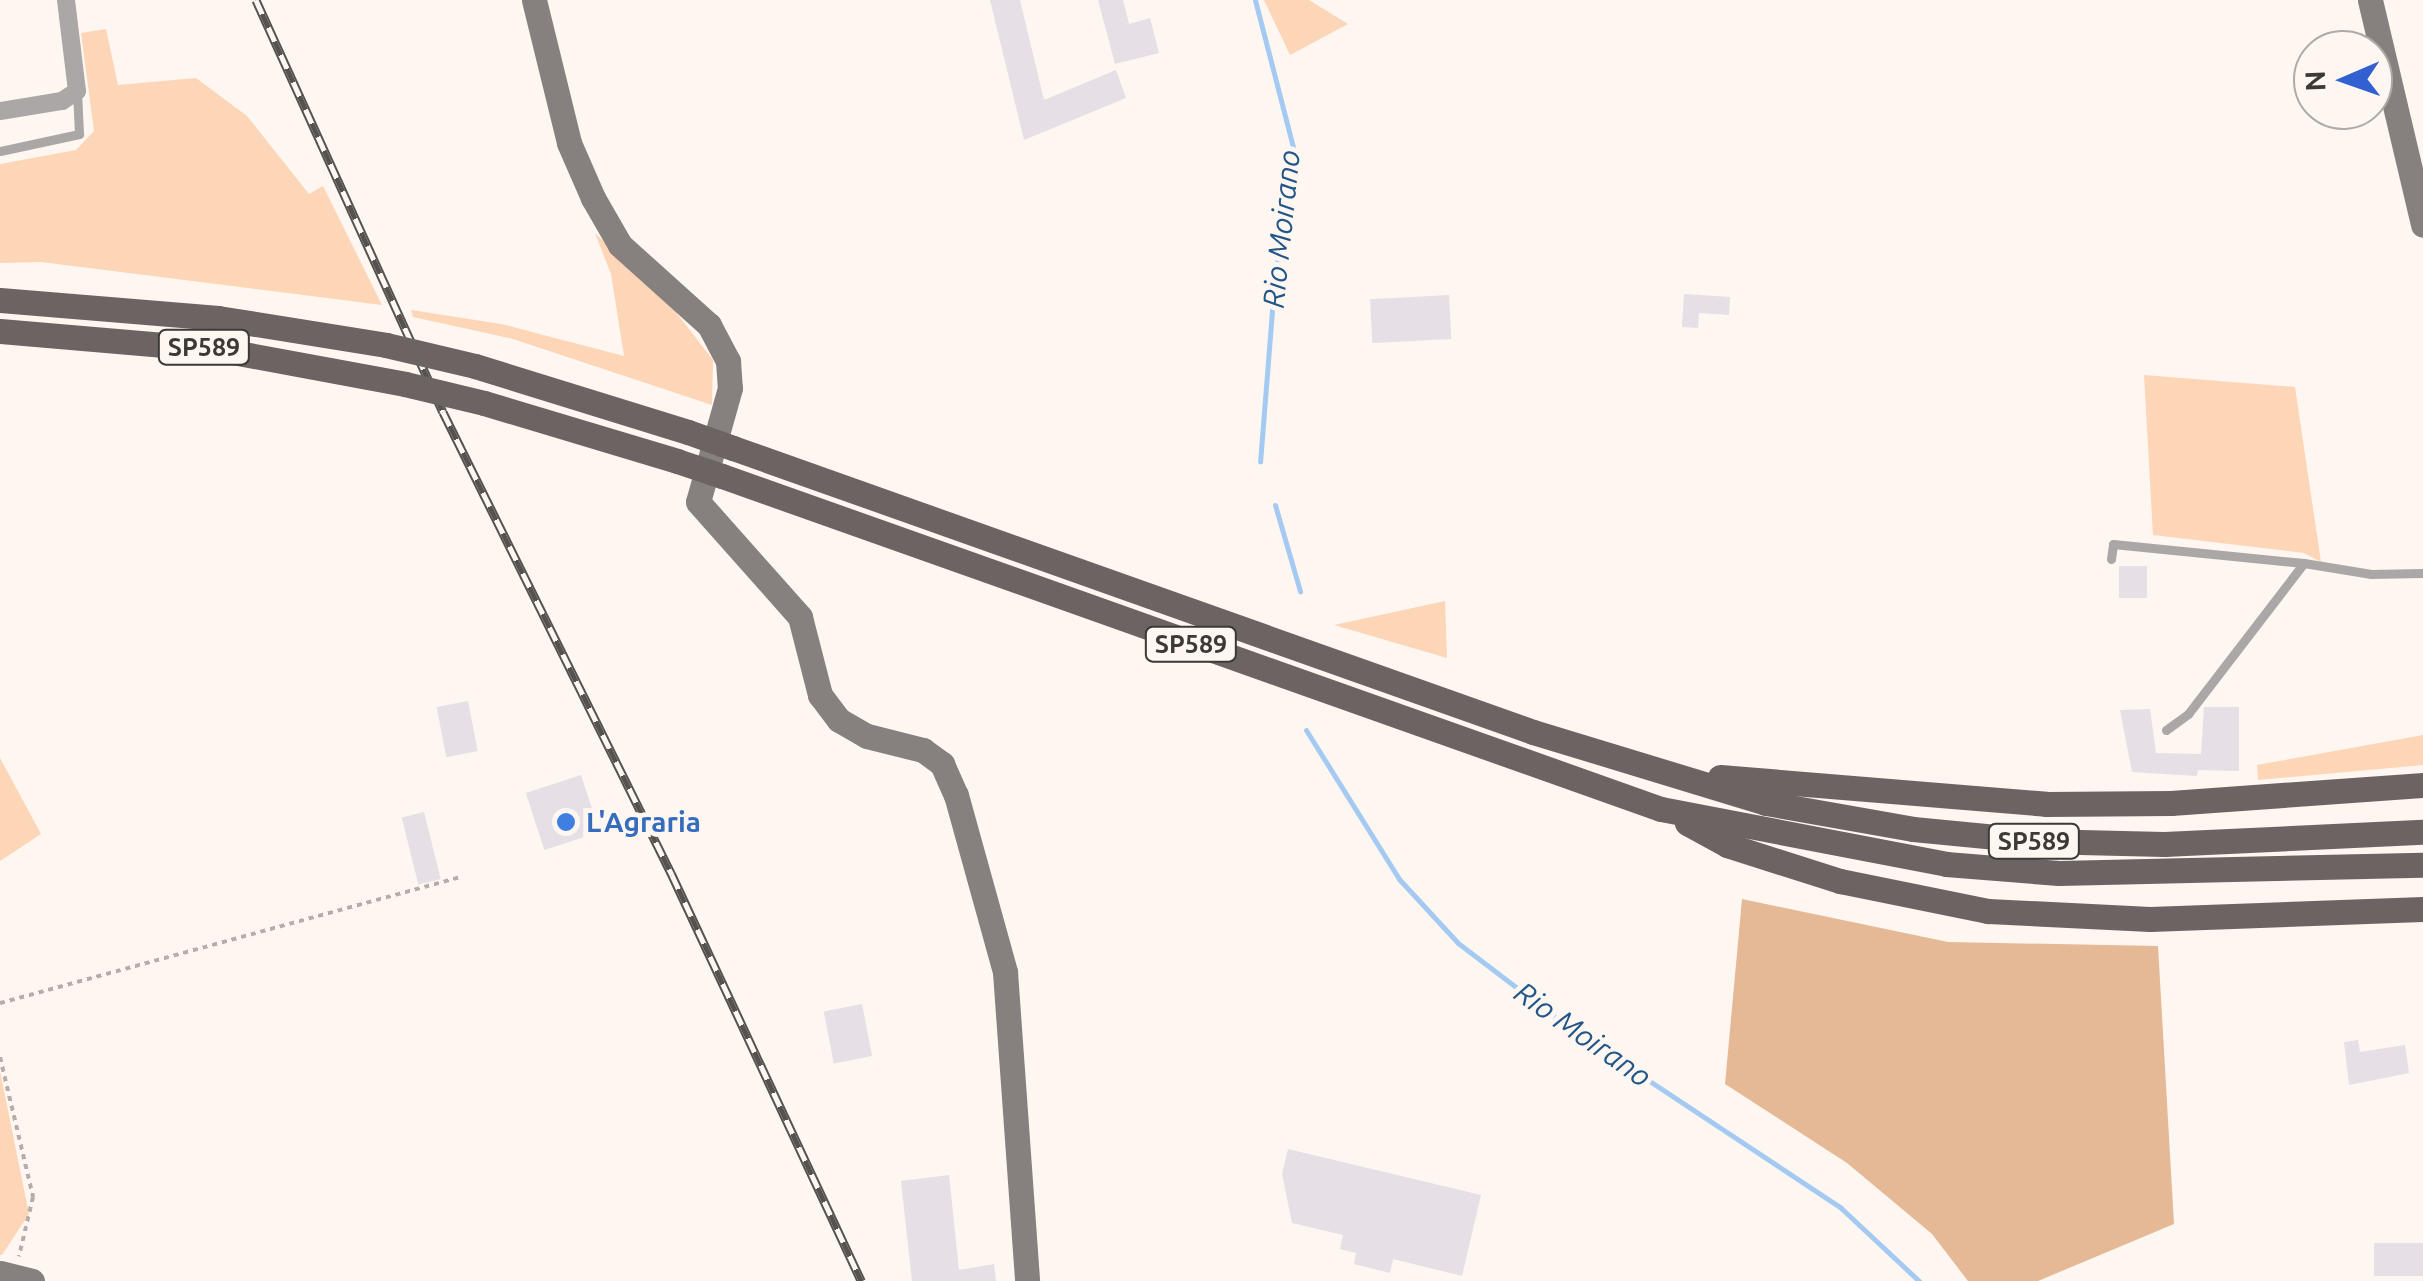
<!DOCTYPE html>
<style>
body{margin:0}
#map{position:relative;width:2423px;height:1281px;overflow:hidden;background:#fef6f0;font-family:Ubuntu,sans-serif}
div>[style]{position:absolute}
.green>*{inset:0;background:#fdd5b7}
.forest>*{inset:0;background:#e6b996}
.stream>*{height:5px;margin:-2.5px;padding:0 2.5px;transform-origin:2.5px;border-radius:2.5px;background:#a5caf2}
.building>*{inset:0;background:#e6dfe5;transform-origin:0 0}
.path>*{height:4px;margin-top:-2px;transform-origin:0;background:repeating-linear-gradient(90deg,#b4ada9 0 5px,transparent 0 10px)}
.lane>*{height:9px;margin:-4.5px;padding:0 4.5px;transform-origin:4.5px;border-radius:4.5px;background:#aba7a6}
.street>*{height:18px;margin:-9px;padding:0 9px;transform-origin:9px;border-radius:9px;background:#aba7a6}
.secondary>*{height:25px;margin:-12.5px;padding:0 12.5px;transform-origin:12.5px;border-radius:12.5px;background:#86807f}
.primary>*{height:25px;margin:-12.5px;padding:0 12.5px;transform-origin:12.5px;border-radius:12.5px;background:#6c6463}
.rail>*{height:9px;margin-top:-4.5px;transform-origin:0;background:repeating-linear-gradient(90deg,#fef6f0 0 15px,#56524f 0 30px);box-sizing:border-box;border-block:2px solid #56524f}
.primary-bridge>*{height:25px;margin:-12.5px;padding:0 12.5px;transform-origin:12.5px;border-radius:12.5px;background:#6c6463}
.dots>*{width:28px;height:28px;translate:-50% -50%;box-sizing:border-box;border:5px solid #fef6f0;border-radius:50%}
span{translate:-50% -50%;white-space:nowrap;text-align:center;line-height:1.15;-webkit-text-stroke:10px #fef6f0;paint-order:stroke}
.shield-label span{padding:2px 8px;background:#fef6f0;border:2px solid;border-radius:8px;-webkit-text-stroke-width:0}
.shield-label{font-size:25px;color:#3c3936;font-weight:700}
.shop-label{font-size:28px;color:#366cbe;font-weight:700}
.left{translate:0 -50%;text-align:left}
.water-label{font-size:30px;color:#258;font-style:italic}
.north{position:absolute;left:2293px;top:30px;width:100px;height:100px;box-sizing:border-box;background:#fef6f0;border:2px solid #b0aaa6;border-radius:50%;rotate:268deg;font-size:28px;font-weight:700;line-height:40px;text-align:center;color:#3c3936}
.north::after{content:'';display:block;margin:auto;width:35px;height:45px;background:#3360d0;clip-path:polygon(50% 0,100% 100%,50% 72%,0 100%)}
</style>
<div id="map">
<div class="green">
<i style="clip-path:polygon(1264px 0,1309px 0,1348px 24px,1290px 55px)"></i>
<i style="clip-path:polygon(106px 29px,118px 85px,196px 78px,247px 116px,309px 194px,323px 186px,382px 305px,41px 262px,0 263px,0 164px,76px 150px,94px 131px,81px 33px)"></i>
<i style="clip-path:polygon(595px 233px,675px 311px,713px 360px,712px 405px,513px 339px,413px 317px,411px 310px,501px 324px,624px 356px,611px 274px)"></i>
<i style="clip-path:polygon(2144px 375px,2295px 387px,2321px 562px,2304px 553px,2153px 535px)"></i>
<i style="clip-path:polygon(1445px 601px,1447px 658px,1334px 625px)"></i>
<i style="clip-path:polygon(2423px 735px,2423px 765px,2258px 780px,2257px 765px)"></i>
<i style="clip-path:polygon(0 758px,41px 834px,0 861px)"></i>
<i style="clip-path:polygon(0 1071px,29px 1214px,2px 1255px,0 1255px)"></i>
</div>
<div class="forest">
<i style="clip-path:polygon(1742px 899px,1948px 942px,2158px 946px,2174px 1224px,2038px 1281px,1968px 1281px,1932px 1234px,1847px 1163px,1725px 1084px)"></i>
</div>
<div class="stream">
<i style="left:1255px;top:0;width:156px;rotate:75.5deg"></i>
<i style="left:1294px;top:151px;width:135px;rotate:98.5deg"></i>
<i style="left:1274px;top:285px;width:177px;rotate:94.5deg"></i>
<i style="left:1275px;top:505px;width:90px;rotate:73.8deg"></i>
<i style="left:1306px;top:730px;width:176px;rotate:58deg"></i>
<i style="left:1399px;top:879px;width:87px;rotate:47.3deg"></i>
<i style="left:1458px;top:943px;width:142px;rotate:37.3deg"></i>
<i style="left:1571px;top:1029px;width:324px;rotate:33.5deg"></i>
<i style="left:1841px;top:1208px;width:107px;rotate:43.1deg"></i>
</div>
<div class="building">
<i style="clip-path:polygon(990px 0,1020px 0,1044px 100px,1116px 70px,1126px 98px,1024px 140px)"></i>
<i style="clip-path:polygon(1098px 0,1123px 0,1129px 24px,1150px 18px,1159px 53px,1115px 64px)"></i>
<i style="clip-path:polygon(1684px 294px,1730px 297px,1729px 315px,1699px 313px,1698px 328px,1682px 327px)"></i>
<i style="left:1449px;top:295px;width:44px;height:79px;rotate:87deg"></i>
<i style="left:2119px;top:566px;width:28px;height:32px"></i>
<i style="left:468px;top:701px;width:51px;height:32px;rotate:79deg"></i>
<i style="clip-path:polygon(2204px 707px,2239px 707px,2239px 771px,2198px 770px,2197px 776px,2132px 772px,2120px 710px,2150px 709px,2156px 753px,2201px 754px)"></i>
<i style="left:581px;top:775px;width:60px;height:58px;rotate:72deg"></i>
<i style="left:424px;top:812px;width:69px;height:23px;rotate:76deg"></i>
<i style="left:862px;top:1004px;width:53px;height:39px;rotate:79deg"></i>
<i style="clip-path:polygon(2358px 1040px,2360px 1052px,2405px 1045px,2409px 1073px,2349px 1085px,2344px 1042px)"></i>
<i style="clip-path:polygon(1288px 1149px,1481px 1195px,1462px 1276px,1393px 1259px,1390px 1273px,1354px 1264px,1356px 1253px,1340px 1249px,1343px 1235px,1292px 1223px,1282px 1174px)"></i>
<i style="clip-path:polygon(949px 1175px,959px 1270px,994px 1264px,996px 1281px,912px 1281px,901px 1181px)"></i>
<i style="left:2423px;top:1243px;width:33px;height:49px;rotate:90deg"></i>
</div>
<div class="path">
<i style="left:0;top:1003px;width:478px;rotate:-15.3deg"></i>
<i style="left:0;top:1057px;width:144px;rotate:76.7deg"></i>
<i style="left:33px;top:1197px;width:61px;rotate:103.3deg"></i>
</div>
<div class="lane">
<i style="left:0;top:151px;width:81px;rotate:-12.1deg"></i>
<i style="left:79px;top:134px;width:43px;rotate:-92.7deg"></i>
<i style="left:2111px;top:559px;width:15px;rotate:-82deg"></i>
<i style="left:2113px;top:544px;width:192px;rotate:5.7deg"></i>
<i style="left:2166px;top:730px;width:27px;rotate:-36deg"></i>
<i style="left:2188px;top:714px;width:190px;rotate:-52.5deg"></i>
<i style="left:2304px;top:563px;width:68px;rotate:9.3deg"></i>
<i style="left:2371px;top:574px;width:52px;rotate:-1.1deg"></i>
</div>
<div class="street">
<i style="left:0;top:111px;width:63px;rotate:-9.2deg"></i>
<i style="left:62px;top:101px;width:18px;rotate:-34deg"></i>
<i style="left:77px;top:91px;width:92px;rotate:-96.9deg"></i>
</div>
<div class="secondary">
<i style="left:534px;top:0;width:147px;rotate:76.2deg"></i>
<i style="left:569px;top:143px;width:60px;rotate:66.4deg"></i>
<i style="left:593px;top:198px;width:54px;rotate:60.1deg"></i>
<i style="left:620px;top:245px;width:120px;rotate:42deg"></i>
<i style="left:709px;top:325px;width:41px;rotate:62.2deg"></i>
<i style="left:728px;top:361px;width:27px;rotate:86deg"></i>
<i style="left:730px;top:388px;width:118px;rotate:105.7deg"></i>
<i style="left:698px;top:502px;width:154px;rotate:48.4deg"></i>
<i style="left:800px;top:617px;width:81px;rotate:75.6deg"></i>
<i style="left:820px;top:695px;width:31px;rotate:53deg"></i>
<i style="left:839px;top:720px;width:32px;rotate:30deg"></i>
<i style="left:867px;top:736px;width:58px;rotate:14deg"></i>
<i style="left:923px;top:750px;width:24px;rotate:36deg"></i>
<i style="left:942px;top:764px;width:34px;rotate:66deg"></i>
<i style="left:956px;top:795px;width:184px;rotate:74.5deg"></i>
<i style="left:1005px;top:972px;width:310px;rotate:85.9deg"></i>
<i style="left:2370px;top:0;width:231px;rotate:76.7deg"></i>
<i style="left:0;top:1273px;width:33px;rotate:14deg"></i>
</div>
<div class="primary">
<i style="left:0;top:300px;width:219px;rotate:4.7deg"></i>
<i style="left:218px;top:318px;width:170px;rotate:9.1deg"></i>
<i style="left:0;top:331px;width:223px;rotate:4.9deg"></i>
<i style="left:222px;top:350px;width:186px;rotate:10.5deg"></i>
<i style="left:475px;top:366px;width:223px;rotate:17.2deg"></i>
<i style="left:484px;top:403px;width:202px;rotate:16.7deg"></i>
<i style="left:733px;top:448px;width:849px;rotate:19.54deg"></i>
<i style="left:1533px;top:732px;width:244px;rotate:16.9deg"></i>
<i style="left:1766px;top:803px;width:149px;rotate:10deg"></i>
<i style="left:1913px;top:829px;width:126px;rotate:5.5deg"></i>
<i style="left:2038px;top:841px;width:126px;rotate:1.4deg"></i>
<i style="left:2164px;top:844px;width:259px;rotate:-2.7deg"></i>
<i style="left:722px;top:476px;width:996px;rotate:19.53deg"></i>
<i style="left:1661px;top:809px;width:290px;rotate:10.9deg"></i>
<i style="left:1946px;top:864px;width:113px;rotate:4.6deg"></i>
<i style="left:2059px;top:873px;width:364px;rotate:-1.3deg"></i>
<i style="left:1720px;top:777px;width:327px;rotate:4.7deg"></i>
<i style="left:2046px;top:804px;width:125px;rotate:-0.5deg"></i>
<i style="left:2171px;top:803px;width:253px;rotate:-4.1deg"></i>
<i style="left:1687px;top:823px;width:46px;rotate:28.8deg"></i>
<i style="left:1727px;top:845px;width:119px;rotate:17.7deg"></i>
<i style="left:1840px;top:881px;width:151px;rotate:11.5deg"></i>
<i style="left:1988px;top:911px;width:162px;rotate:2.8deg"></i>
<i style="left:2150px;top:919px;width:273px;rotate:-2.1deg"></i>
</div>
<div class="rail">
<i style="left:256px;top:0;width:452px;rotate:65.6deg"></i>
<i style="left:443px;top:412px;width:517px;rotate:63.68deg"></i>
<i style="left:672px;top:875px;width:448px;rotate:65deg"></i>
</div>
<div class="primary-bridge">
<i style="left:386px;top:345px;width:91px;rotate:13.3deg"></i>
<i style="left:405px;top:384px;width:81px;rotate:13.5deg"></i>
<i style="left:688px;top:432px;width:48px;rotate:19.6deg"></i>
<i style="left:677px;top:461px;width:47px;rotate:18.4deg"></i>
</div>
<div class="dots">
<i style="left:566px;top:822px;background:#3f7fe0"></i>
</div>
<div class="shield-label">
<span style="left:204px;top:347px">SP589</span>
<span style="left:1191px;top:644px">SP589</span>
<span style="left:2034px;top:841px">SP589</span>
</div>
<div class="shop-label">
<span class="left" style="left:586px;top:822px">L'Agraria</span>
</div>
<div class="water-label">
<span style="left:1281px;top:229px;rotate:-84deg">Rio Moirano</span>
<span style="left:1583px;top:1034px;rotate:35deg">Rio Moirano</span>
</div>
<div class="north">N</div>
</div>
